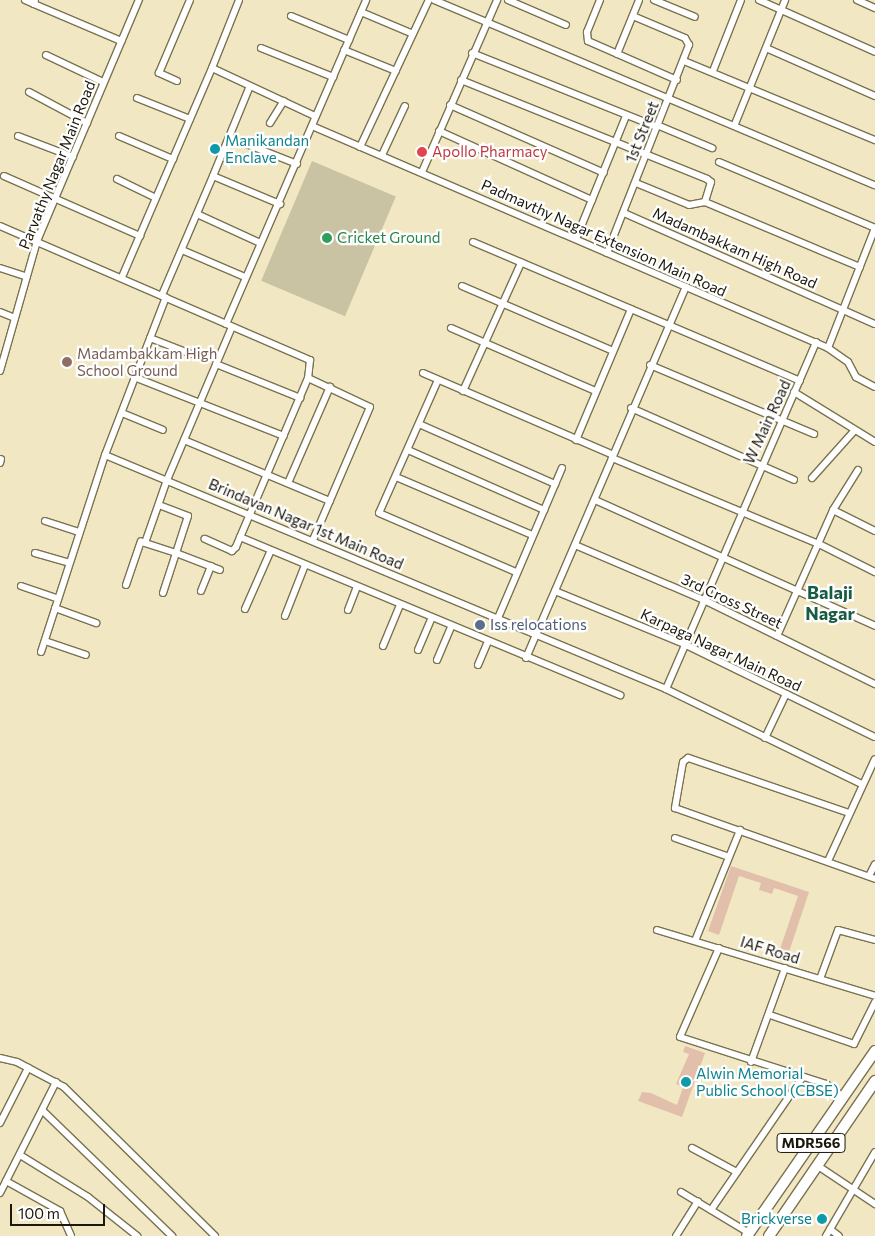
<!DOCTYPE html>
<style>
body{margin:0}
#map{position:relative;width:875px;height:1236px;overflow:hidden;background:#f1e8c3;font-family:Commissioner,sans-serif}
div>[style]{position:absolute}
.green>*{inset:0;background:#cac3a3;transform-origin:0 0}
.building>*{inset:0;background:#e2bfaa}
.roads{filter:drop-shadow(1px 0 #7a7250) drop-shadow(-1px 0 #7a7250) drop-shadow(0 1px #7a7250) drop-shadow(0 -1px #7a7250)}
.street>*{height:6px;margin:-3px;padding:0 3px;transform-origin:3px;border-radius:3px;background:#fff}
.primary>*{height:10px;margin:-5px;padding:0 5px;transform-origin:5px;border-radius:5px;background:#fff}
.dots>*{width:14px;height:14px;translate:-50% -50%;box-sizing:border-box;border:2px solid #fff;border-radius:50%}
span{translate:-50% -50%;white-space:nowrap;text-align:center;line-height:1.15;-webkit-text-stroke:4.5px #fff;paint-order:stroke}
.shield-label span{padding:1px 4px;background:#fff;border:1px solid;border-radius:4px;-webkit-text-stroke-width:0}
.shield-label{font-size:14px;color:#1b170a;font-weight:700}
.street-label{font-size:15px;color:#1b170a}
.culture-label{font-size:15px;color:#0d838f}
.left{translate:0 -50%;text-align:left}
.right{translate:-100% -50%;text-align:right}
.health-label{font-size:15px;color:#be3a42}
.leisure-label{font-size:15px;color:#27864d}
.education-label{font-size:15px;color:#785e54}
.service-label{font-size:15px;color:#4e5e75}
.quarter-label{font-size:18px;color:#175c43;font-weight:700}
.scale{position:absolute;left:10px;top:1204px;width:95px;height:22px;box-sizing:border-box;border:2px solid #1b170a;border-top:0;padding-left:6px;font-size:15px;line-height:18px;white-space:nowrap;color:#1b170a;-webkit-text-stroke:4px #fff;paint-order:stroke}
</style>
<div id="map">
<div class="green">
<i style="left:312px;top:161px;width:91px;height:130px;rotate:23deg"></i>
</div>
<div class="building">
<i style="clip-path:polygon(731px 866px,809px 892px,787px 958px,778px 955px,798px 896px,774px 888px,772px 894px,759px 890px,761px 883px,739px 876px,719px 935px,708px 931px)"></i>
<i style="clip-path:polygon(685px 1046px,705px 1053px,682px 1117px,638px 1101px,642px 1092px,651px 1093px,677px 1105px,683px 1087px,676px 1084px,689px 1054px,683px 1052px)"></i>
</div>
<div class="roads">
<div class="street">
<i style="left:25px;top:0;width:10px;rotate:24deg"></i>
<i style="left:35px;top:0;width:4px;rotate:104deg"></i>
<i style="left:34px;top:4px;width:95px;rotate:23deg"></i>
<i style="left:434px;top:0;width:478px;rotate:22.8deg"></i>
<i style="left:508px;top:0;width:63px;rotate:23.3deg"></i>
<i style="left:600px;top:0;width:35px;rotate:112deg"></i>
<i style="left:587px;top:32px;width:9px;rotate:84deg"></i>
<i style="left:588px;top:41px;width:97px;rotate:23.7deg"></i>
<i style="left:654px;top:0;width:44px;rotate:22.5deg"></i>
<i style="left:759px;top:0;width:127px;rotate:24.1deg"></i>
<i style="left:857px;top:0;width:20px;rotate:24deg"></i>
<i style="left:361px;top:12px;width:56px;rotate:22.9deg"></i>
<i style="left:291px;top:16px;width:63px;rotate:22.5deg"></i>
<i style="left:261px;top:48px;width:78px;rotate:21.9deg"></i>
<i style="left:766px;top:48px;width:119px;rotate:23.8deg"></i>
<i style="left:344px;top:50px;width:56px;rotate:22deg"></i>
<i style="left:472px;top:53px;width:199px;rotate:21.8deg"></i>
<i style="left:617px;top:54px;width:58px;rotate:-67.8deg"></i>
<i style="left:46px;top:55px;width:63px;rotate:25.3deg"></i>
<i style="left:684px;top:61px;width:207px;rotate:22.5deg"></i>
<i style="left:212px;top:68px;width:73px;rotate:-68.3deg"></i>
<i style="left:713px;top:71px;width:76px;rotate:-68.5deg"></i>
<i style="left:461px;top:80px;width:265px;rotate:21.9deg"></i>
<i style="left:707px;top:179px;width:5px;rotate:37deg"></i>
<i style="left:711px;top:182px;width:21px;rotate:107deg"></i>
<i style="left:705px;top:202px;width:168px;rotate:22.8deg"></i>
<i style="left:177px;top:81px;width:20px;rotate:-156deg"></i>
<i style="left:159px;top:73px;width:79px;rotate:-67deg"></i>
<i style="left:29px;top:92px;width:66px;rotate:28.1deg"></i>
<i style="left:137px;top:98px;width:57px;rotate:21.6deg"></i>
<i style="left:450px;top:105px;width:168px;rotate:23.8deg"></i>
<i style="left:270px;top:123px;width:26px;rotate:-58deg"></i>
<i style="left:735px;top:124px;width:134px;rotate:-68deg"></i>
<i style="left:657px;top:125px;width:60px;rotate:22.7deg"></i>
<i style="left:312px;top:126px;width:562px;rotate:23.28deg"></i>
<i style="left:828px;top:348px;width:24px;rotate:35deg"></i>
<i style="left:848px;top:362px;width:17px;rotate:62deg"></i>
<i style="left:856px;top:377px;width:21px;rotate:28deg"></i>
<i style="left:439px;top:131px;width:168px;rotate:24.3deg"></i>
<i style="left:18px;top:136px;width:59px;rotate:20.9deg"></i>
<i style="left:119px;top:136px;width:59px;rotate:23.1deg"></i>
<i style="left:231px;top:138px;width:71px;rotate:21.5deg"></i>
<i style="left:360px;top:147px;width:162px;rotate:-64.9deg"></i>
<i style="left:382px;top:155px;width:54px;rotate:-64.9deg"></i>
<i style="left:719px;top:162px;width:169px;rotate:22.9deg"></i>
<i style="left:422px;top:172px;width:188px;rotate:-66.4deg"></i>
<i style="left:4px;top:176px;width:149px;rotate:23.8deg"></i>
<i style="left:213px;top:176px;width:97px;rotate:-67.7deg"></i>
<i style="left:117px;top:179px;width:43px;rotate:26deg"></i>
<i style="left:636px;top:183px;width:57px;rotate:22.5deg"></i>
<i style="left:689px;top:205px;width:16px;rotate:-11deg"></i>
<i style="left:624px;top:213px;width:274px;rotate:23.9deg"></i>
<i style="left:197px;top:214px;width:69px;rotate:24.7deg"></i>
<i style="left:0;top:226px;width:338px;rotate:23.4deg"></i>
<i style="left:310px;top:360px;width:18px;rotate:96deg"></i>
<i style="left:308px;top:378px;width:184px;rotate:113.1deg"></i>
<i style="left:236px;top:547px;width:6px;rotate:135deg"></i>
<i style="left:232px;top:551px;width:30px;rotate:-156deg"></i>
<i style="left:576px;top:239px;width:133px;rotate:-67.9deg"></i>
<i style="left:473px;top:242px;width:355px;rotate:23deg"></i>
<i style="left:182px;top:250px;width:69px;rotate:23.2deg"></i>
<i style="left:607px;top:253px;width:224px;rotate:-68.5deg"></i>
<i style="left:689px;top:45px;width:8px;rotate:-120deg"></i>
<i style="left:685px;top:38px;width:56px;rotate:-157.1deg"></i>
<i style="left:0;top:268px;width:28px;rotate:18deg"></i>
<i style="left:122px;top:277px;width:228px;rotate:-66.7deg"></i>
<i style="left:212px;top:68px;width:114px;rotate:25deg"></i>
<i style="left:462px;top:286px;width:164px;rotate:23.3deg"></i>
<i style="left:162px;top:295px;width:129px;rotate:-66.8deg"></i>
<i style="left:213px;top:176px;width:73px;rotate:22.7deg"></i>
<i style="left:0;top:312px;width:16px;rotate:22deg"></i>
<i style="left:226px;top:324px;width:353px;rotate:-66.6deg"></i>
<i style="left:451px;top:328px;width:157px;rotate:23.6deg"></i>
<i style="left:150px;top:338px;width:44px;rotate:21.3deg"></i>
<i style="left:828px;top:348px;width:129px;rotate:-68.6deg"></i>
<i style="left:216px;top:364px;width:91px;rotate:22deg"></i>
<i style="left:650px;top:365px;width:178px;rotate:22.8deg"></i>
<i style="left:0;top:371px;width:135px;rotate:-74.1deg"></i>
<i style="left:37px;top:241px;width:262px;rotate:-67.1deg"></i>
<i style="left:423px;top:373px;width:207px;rotate:23.3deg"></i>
<i style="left:134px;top:377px;width:161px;rotate:21.5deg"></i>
<i style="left:308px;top:378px;width:68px;rotate:25.1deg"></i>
<i style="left:370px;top:407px;width:145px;rotate:113.2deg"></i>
<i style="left:438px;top:380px;width:145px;rotate:113.9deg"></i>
<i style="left:379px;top:513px;width:149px;rotate:23.3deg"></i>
<i style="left:463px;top:391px;width:141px;rotate:-65.6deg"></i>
<i style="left:794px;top:392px;width:95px;rotate:31.7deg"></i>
<i style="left:631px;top:408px;width:178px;rotate:23.8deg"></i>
<i style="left:122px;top:413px;width:44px;rotate:22.5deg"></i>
<i style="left:419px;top:424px;width:149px;rotate:23.8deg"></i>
<i style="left:184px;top:440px;width:158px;rotate:22.7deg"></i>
<i style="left:576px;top:440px;width:142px;rotate:-67.2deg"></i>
<i style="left:408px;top:450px;width:149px;rotate:23.8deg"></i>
<i style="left:105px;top:455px;width:608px;rotate:22.64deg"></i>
<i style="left:666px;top:689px;width:218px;rotate:25.9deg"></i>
<i style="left:612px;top:458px;width:224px;rotate:22.6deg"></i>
<i style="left:819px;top:544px;width:63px;rotate:26.6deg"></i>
<i style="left:0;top:463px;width:4px;rotate:-76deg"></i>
<i style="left:858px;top:470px;width:47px;rotate:122deg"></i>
<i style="left:833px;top:510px;width:47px;rotate:26.6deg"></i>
<i style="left:396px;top:477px;width:148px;rotate:23.1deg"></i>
<i style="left:812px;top:478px;width:64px;rotate:-48.1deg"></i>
<i style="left:288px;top:483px;width:105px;rotate:-66.4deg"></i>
<i style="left:595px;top:500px;width:307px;rotate:24.2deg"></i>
<i style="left:159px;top:505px;width:31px;rotate:21deg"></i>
<i style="left:188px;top:516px;width:39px;rotate:108deg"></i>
<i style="left:176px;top:553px;width:33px;rotate:-162deg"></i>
<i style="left:145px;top:543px;width:67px;rotate:-70.8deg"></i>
<i style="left:167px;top:480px;width:166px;rotate:-67deg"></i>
<i style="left:45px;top:521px;width:36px;rotate:18deg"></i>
<i style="left:240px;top:537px;width:412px;rotate:22.6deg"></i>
<i style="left:575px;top:545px;width:140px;rotate:23.1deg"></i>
<i style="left:704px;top:600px;width:191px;rotate:26.2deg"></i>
<i style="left:35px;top:553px;width:35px;rotate:16deg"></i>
<i style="left:126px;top:585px;width:46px;rotate:-71.2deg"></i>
<i style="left:21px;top:586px;width:39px;rotate:19deg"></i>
<i style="left:201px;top:591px;width:27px;rotate:-68deg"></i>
<i style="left:555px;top:591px;width:139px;rotate:22.3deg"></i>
<i style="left:684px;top:644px;width:212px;rotate:26deg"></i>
<i style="left:163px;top:593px;width:42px;rotate:-72deg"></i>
<i style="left:176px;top:553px;width:47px;rotate:21.1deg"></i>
<i style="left:55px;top:608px;width:44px;rotate:20.1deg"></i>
<i style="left:245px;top:609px;width:64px;rotate:-66.2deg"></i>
<i style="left:348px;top:610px;width:25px;rotate:-69deg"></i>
<i style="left:285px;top:616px;width:55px;rotate:-68.6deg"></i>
<i style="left:498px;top:618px;width:163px;rotate:-66.9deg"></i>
<i style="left:777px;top:636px;width:138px;rotate:-66deg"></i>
<i style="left:45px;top:641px;width:43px;rotate:18.9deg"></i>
<i style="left:383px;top:646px;width:44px;rotate:-67.5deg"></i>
<i style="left:418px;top:650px;width:34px;rotate:-67deg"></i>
<i style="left:41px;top:652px;width:207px;rotate:-72deg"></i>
<i style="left:105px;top:455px;width:169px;rotate:-68.9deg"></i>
<i style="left:526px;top:658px;width:404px;rotate:-66.7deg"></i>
<i style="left:437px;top:660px;width:36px;rotate:-67deg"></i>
<i style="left:478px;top:665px;width:25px;rotate:-67deg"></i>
<i style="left:666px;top:689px;width:378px;rotate:-66.6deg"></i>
<i style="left:765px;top:738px;width:49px;rotate:-64.5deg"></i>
<i style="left:849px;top:813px;width:170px;rotate:-161.1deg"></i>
<i style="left:688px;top:758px;width:6px;rotate:141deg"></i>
<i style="left:683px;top:762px;width:47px;rotate:99.9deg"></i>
<i style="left:675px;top:808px;width:212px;rotate:19.5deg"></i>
<i style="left:675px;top:838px;width:57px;rotate:19.4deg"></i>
<i style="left:828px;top:861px;width:112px;rotate:-65.3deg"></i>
<i style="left:869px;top:876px;width:13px;rotate:-63deg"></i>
<i style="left:657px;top:930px;width:228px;rotate:16.8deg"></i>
<i style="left:695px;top:941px;width:120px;rotate:-67.9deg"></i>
<i style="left:719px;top:948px;width:97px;rotate:113.7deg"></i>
<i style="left:680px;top:1037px;width:153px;rotate:17.8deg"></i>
<i style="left:826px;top:1084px;width:21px;rotate:37deg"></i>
<i style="left:820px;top:979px;width:52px;rotate:-69.8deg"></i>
<i style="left:838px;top:930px;width:38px;rotate:15deg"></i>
<i style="left:770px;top:1015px;width:89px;rotate:19deg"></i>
<i style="left:854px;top:1044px;width:47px;rotate:-63.4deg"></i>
<i style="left:0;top:1058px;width:17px;rotate:13deg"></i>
<i style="left:17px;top:1062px;width:53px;rotate:28deg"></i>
<i style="left:64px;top:1087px;width:212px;rotate:44.6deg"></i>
<i style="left:751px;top:1062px;width:100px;rotate:-70.1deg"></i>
<i style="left:56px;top:1082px;width:111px;rotate:116.8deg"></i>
<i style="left:6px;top:1181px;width:62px;rotate:29.1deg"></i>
<i style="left:60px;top:1211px;width:27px;rotate:66deg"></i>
<i style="left:43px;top:1111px;width:180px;rotate:44.1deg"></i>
<i style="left:0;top:1123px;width:62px;rotate:-63deg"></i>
<i style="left:692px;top:1148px;width:51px;rotate:28.1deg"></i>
<i style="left:20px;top:1155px;width:80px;rotate:31.7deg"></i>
<i style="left:88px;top:1197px;width:63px;rotate:38.5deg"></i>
<i style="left:818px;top:1166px;width:69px;rotate:33.7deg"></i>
<i style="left:681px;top:1192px;width:79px;rotate:31.1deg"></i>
<i style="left:0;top:1193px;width:13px;rotate:-63deg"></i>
<i style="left:711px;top:1210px;width:159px;rotate:-55.5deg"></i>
<i style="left:830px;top:1229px;width:11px;rotate:38deg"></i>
<i style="left:676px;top:1236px;width:41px;rotate:-57.8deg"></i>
<i style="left:826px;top:1236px;width:97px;rotate:-59.7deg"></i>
</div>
<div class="primary">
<i style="left:747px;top:1236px;width:225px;rotate:-55.3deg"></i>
<i style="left:769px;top:1236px;width:188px;rotate:-55.6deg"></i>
</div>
</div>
<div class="dots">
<i style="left:215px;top:149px;background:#0f9aa8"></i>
<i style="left:422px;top:152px;background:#e0444e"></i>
<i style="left:327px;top:238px;background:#2e9e5b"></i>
<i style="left:67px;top:362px;background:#8d6e63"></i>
<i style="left:480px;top:625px;background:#5c6f8a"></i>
<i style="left:686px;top:1082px;background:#0f9aa8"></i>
<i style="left:822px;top:1219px;background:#0f9aa8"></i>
</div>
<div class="shield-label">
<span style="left:811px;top:1143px">MDR566</span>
</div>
<div class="street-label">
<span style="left:642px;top:132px;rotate:-68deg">1st Street</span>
<span style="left:57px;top:165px;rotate:-68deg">Parvathy Nagar Main Road</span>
<span style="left:604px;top:238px;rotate:24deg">Padmavthy Nagar Extension Main Road</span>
<span style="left:735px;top:248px;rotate:24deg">Madambakkam High Road</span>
<span style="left:767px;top:422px;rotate:-65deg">W Main Road</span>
<span style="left:306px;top:524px;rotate:23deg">Brindavan Nagar 1st Main Road</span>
<span style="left:732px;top:601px;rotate:25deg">3rd Cross Street</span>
<span style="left:721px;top:650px;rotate:25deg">Karpaga Nagar Main Road</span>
<span style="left:770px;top:950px;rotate:17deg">IAF Road</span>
</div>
<div class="culture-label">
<span class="left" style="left:225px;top:149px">Manikandan<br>Enclave</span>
<span class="left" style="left:696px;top:1082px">Alwin Memorial<br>Public School (CBSE)</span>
<span class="right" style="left:812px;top:1219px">Brickverse</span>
</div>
<div class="health-label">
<span class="left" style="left:432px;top:152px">Apollo Pharmacy</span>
</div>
<div class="leisure-label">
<span class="left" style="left:337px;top:238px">Cricket Ground</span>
</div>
<div class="education-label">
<span class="left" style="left:77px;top:362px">Madambakkam High<br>School Ground</span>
</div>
<div class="service-label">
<span class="left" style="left:490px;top:625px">Iss relocations</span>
</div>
<div class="quarter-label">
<span style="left:830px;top:603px">Balaji<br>Nagar</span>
</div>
<div class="scale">100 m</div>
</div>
